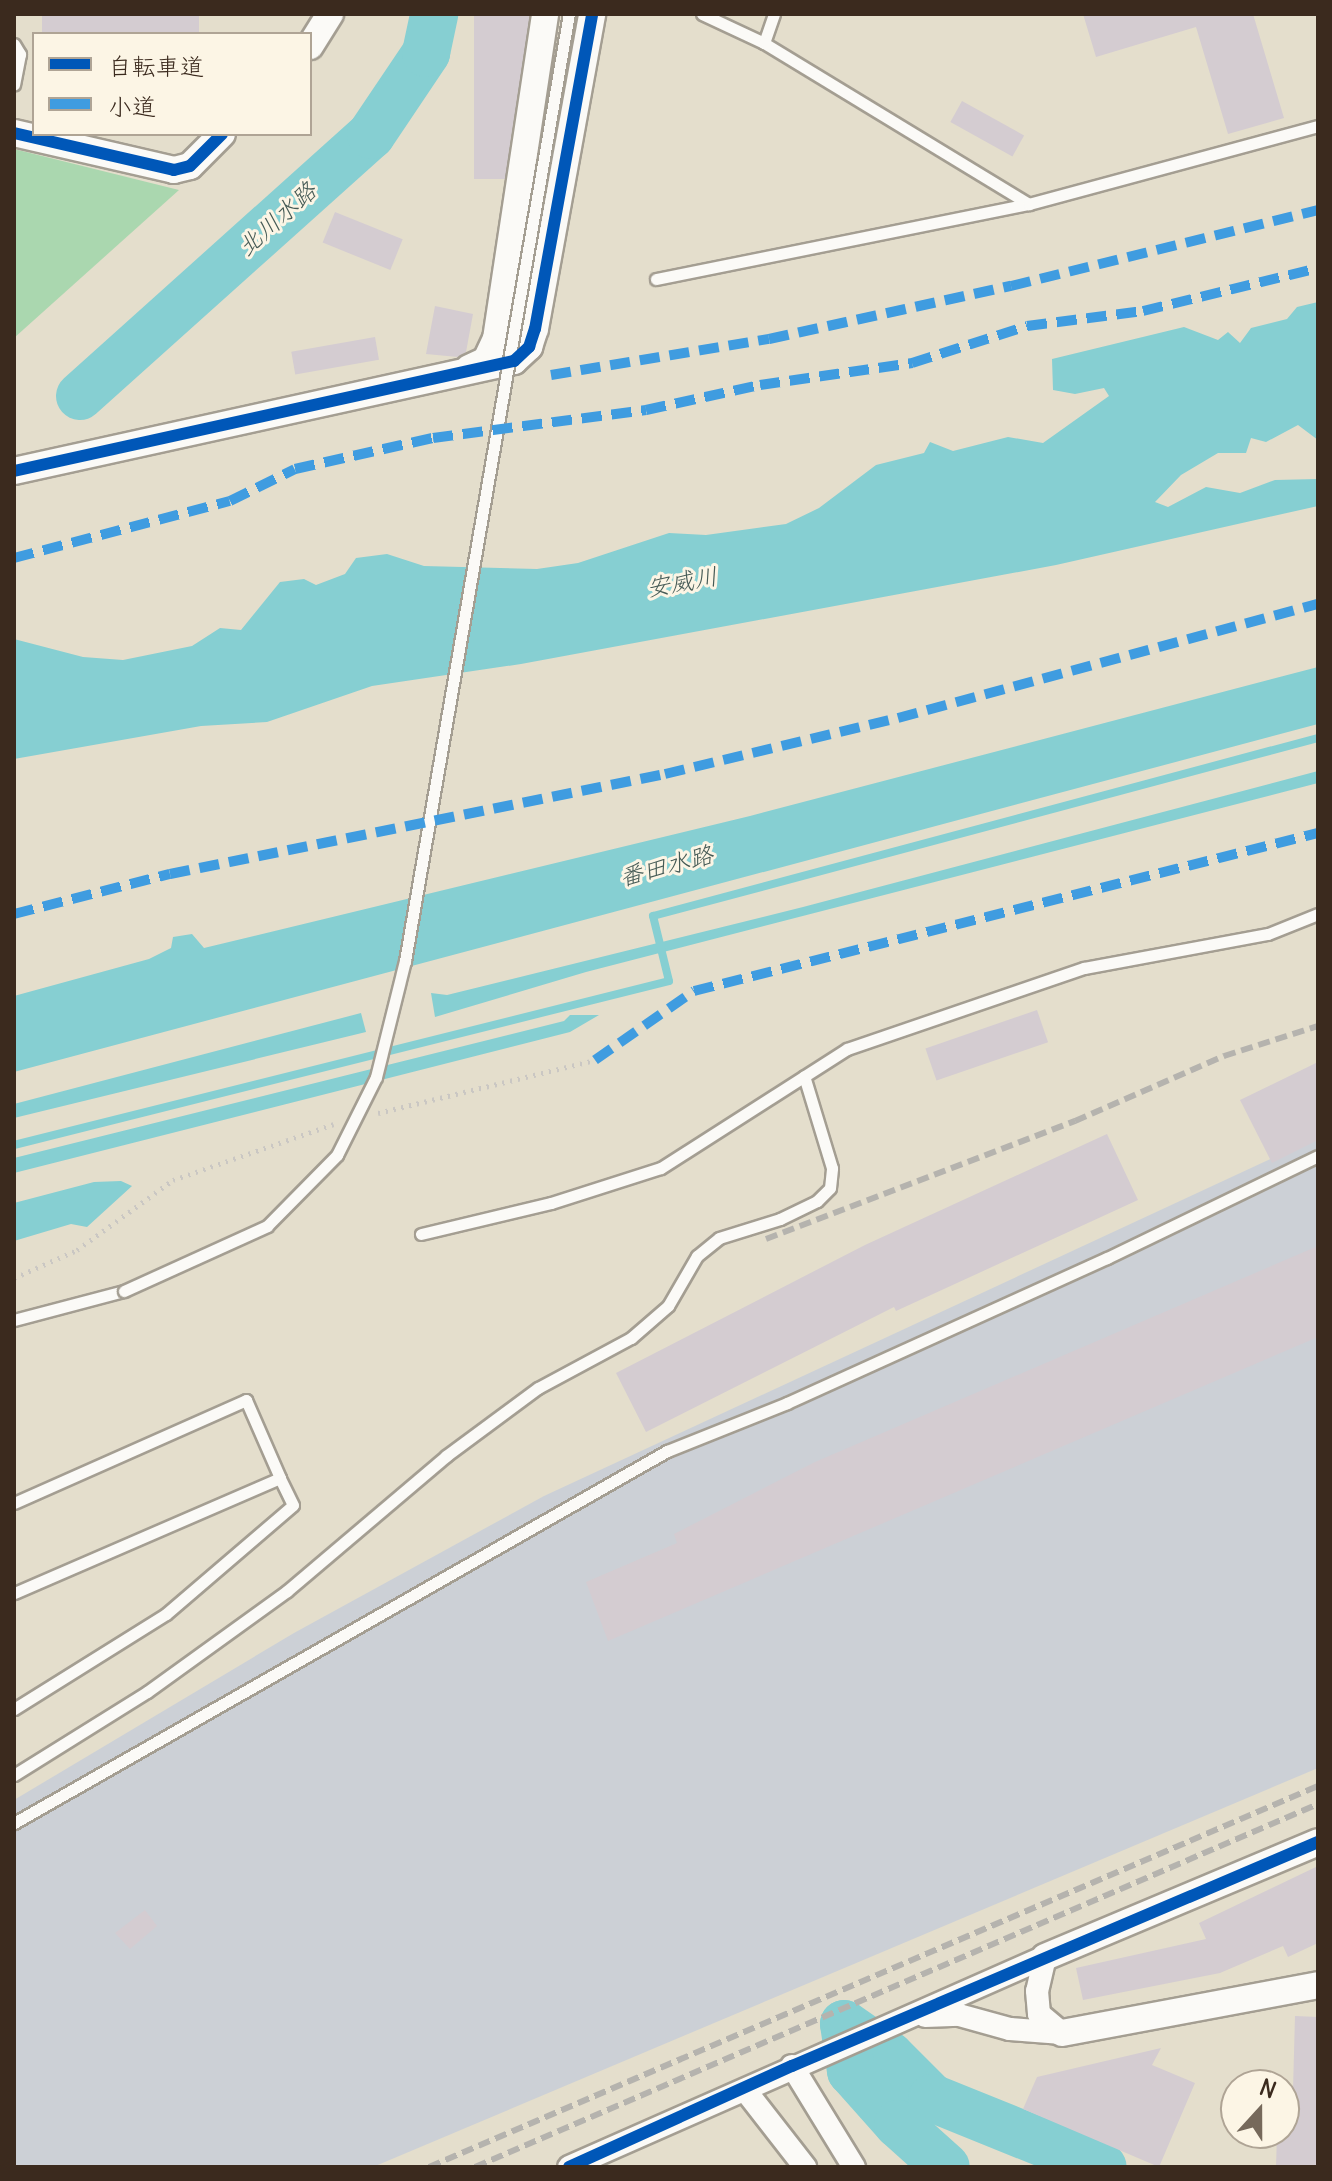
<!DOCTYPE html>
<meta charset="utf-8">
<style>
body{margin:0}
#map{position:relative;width:1332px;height:2181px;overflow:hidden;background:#e4decc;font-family:Delius,"Klee One",sans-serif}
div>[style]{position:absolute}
.industrial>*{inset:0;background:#ccd0d6}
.green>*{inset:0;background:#aad7af}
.water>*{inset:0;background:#86cfd2}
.stream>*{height:8px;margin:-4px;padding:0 4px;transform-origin:4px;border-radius:4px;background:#86cfd2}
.river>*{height:48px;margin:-24px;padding:0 24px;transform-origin:24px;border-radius:24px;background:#86cfd2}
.building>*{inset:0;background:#d4ccd1;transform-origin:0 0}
.path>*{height:5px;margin-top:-2.5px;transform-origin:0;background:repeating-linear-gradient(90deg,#cac7c3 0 2px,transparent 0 8px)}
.roads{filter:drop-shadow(2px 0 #a49e92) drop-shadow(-2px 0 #a49e92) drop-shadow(0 2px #a49e92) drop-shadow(0 -2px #a49e92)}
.service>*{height:11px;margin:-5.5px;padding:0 5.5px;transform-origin:5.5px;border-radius:5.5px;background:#fbfaf7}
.minor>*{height:22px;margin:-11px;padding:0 11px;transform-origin:11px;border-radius:11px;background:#fbfaf7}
.tertiary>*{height:26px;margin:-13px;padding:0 13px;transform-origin:13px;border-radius:13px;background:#fbfaf7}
.rail>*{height:6px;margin-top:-3px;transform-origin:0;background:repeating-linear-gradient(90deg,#b5b3ae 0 12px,transparent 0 18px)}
.bridges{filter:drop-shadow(2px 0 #a49e92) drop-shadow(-2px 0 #a49e92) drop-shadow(0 2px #a49e92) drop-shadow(0 -2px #a49e92)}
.service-bridge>*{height:11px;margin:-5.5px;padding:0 5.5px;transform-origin:5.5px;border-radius:5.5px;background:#fbfaf7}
.quiet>*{height:10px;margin-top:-5px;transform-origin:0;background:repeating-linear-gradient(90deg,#3f9ce0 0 20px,transparent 0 30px)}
.cycleway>*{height:12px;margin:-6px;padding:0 6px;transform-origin:6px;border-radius:6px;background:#0057b8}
span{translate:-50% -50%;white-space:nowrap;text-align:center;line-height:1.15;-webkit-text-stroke:6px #fcf5e5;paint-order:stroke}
.water-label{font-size:24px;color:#455a55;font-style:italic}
.frame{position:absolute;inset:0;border:16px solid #3b2a1e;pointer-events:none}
.legend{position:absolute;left:32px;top:32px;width:280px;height:104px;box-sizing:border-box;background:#fcf5e5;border:2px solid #afa495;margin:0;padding:10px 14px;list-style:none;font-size:24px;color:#3b2a1e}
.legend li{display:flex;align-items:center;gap:16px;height:40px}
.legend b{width:40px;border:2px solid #afa495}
.north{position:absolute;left:1220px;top:2069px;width:80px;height:80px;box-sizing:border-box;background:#fcf5e5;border:2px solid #afa495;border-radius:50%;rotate:21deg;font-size:22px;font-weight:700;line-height:32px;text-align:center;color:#3b2a1e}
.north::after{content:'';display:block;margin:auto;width:28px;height:36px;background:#76695b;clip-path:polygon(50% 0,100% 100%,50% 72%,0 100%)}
</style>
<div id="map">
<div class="industrial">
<i style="clip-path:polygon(1318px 1137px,1318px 1768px,373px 2167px,14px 2167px,14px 1800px,294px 1633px,544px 1496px)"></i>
</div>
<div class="green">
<i style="clip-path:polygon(14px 149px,179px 190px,14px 338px)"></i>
</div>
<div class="water">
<i style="clip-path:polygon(1318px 302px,1318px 440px,1298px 425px,1266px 442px,1251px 438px,1246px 453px,1218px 453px,1181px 475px,1155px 502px,1168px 507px,1206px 487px,1240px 493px,1275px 480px,1318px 479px,1318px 506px,1056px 565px,521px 664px,372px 686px,267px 722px,201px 726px,14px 759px,14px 639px,83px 657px,123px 660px,192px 646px,220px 628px,241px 630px,280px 582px,304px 579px,316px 585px,345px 574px,356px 558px,387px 554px,424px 566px,537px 569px,578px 563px,669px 533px,706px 535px,786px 524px,819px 508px,876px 465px,924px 453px,930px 442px,953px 451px,1008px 437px,1043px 443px,1109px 396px,1104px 388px,1075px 394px,1053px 390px,1052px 359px,1184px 327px,1218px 340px,1228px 332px,1240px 343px,1251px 328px,1287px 319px,1297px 307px)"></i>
<i style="clip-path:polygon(1318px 667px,1318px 724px,14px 1072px,14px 996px,149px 959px,171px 948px,173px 937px,192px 934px,204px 948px,750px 816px)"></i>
<i style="clip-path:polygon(1318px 771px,1318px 783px,586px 972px,435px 1017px,431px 993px,447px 995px,803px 907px)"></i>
<i style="clip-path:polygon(361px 1013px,366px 1032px,14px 1118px,14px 1104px)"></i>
<i style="clip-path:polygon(570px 1015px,599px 1015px,570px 1032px,14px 1173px,14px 1158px,564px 1021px)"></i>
<i style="clip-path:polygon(121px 1181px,132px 1186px,87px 1227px,71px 1224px,14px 1241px,14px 1203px,94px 1182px)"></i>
</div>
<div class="stream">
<i style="left:14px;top:1145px;width:675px;rotate:-14.06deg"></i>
<i style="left:669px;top:981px;width:67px;rotate:-103.8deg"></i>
<i style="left:653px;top:916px;width:688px;rotate:-14.99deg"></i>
</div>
<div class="river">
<i style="left:80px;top:396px;width:391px;rotate:-41.9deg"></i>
<i style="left:371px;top:135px;width:99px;rotate:-56.1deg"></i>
<i style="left:426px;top:53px;width:40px;rotate:-78deg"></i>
<i style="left:844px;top:2024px;width:56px;rotate:34.8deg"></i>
<i style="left:890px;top:2056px;width:59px;rotate:45deg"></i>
<i style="left:932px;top:2098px;width:184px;rotate:22deg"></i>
<i style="left:844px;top:2024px;width:48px;rotate:81.5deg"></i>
<i style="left:851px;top:2071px;width:71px;rotate:48.4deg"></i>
<i style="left:898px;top:2124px;width:64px;rotate:41.9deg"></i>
</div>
<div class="building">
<i style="left:42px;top:14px;width:157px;height:20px"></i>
<i style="left:474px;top:14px;width:55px;height:165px"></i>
<i style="clip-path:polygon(1083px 14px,1253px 14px,1284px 118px,1228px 134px,1196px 27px,1096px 57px)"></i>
<i style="left:962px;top:101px;width:71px;height:24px;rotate:29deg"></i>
<i style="left:335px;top:212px;width:73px;height:33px;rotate:22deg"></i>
<i style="clip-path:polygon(435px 306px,473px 314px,466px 352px,458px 357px,426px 354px)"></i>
<i style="left:375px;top:337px;width:23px;height:85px;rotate:80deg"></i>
<i style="left:1037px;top:1010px;width:34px;height:118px;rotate:71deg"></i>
<i style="clip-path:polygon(1318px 1062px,1318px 1140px,1272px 1163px,1240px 1100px)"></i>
<i style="clip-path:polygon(1107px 1134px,1138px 1200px,896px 1311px,894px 1307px,646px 1432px,616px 1373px,865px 1245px)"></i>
<i style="clip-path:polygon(1318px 1246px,1318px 1337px,608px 1641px,586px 1582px,677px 1543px,674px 1534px,815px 1462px)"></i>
<i style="clip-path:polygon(1318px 1866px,1318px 1943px,1288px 1957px,1283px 1946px,1220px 1973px,1083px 2000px,1076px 1968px,1206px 1939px,1199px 1923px)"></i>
<i style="clip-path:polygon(145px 1910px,157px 1926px,130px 1949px,115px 1933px)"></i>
<i style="clip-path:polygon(1295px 2016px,1318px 2017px,1318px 2167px,1276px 2167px,1277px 2133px,1284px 2133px,1284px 2090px,1293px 2090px)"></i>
<i style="clip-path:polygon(1161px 2048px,1152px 2065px,1195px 2083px,1159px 2167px,1023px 2109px,1037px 2077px)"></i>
</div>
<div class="path">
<i style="left:378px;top:1113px;width:223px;rotate:-13.7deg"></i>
<i style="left:14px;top:1278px;width:69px;rotate:-24deg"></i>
<i style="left:77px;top:1250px;width:119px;rotate:-36.1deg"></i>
<i style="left:173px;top:1180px;width:170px;rotate:-19.2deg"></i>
</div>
<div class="roads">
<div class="service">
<i style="left:702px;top:14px;width:68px;rotate:25.1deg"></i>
<i style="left:764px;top:43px;width:31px;rotate:-71deg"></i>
<i style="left:764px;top:43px;width:310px;rotate:31.3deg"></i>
<i style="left:14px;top:44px;width:12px;rotate:59deg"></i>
<i style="left:20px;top:54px;width:31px;rotate:101deg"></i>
<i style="left:656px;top:279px;width:380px;rotate:-11.4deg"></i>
<i style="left:1029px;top:204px;width:299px;rotate:-15.1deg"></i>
<i style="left:421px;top:1234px;width:134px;rotate:-13.4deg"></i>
<i style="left:551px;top:1203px;width:115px;rotate:-17.7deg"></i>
<i style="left:661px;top:1168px;width:221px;rotate:-32.6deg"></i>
<i style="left:847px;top:1049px;width:250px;rotate:-18.9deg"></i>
<i style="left:1084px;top:968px;width:187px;rotate:-10.5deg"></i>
<i style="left:1268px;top:934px;width:54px;rotate:-21.8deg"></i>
<i style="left:14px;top:1320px;width:114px;rotate:-14.8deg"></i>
<i style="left:14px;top:1503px;width:254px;rotate:-23.9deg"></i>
<i style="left:246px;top:1400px;width:85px;rotate:66.4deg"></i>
<i style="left:280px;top:1478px;width:290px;rotate:156.6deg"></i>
<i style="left:14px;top:1709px;width:179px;rotate:-32deg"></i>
<i style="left:166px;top:1614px;width:167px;rotate:-40.6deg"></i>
<i style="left:293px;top:1505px;width:30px;rotate:-116deg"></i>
<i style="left:14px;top:1775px;width:157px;rotate:-32deg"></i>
<i style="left:147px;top:1692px;width:173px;rotate:-35.8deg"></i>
<i style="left:287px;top:1591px;width:209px;rotate:-40.3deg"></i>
<i style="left:446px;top:1456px;width:114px;rotate:-36.5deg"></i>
<i style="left:538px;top:1388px;width:106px;rotate:-28.3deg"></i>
<i style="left:631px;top:1338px;width:49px;rotate:-40.9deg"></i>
<i style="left:668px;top:1306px;width:58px;rotate:-59.9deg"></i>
<i style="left:697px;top:1256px;width:28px;rotate:-39deg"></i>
<i style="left:719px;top:1238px;width:64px;rotate:-17.3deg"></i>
<i style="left:780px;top:1219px;width:41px;rotate:-25.9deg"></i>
<i style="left:817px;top:1201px;width:18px;rotate:-45deg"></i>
<i style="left:830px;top:1188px;width:20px;rotate:-84deg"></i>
<i style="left:832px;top:1168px;width:96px;rotate:-106.9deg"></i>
<i style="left:14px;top:1823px;width:752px;rotate:-29.67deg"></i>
<i style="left:667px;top:1451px;width:129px;rotate:-21.8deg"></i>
<i style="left:787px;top:1403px;width:351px;rotate:-24.4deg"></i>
<i style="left:1107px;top:1258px;width:234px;rotate:-25.8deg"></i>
</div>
<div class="minor">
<i style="left:1045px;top:1957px;width:35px;rotate:103deg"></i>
<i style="left:1037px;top:1991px;width:23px;rotate:85deg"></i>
<i style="left:1039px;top:2014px;width:30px;rotate:40deg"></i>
<i style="left:925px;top:2016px;width:34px;rotate:-2deg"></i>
<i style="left:959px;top:2015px;width:53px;rotate:15.4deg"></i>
<i style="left:1010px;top:2029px;width:52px;rotate:4.4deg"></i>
<i style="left:792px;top:2066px;width:119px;rotate:58.5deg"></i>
<i style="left:745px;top:2090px;width:98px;rotate:52.1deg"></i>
<i style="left:569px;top:2167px;width:520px;rotate:-23.81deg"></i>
</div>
<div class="tertiary">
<i style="left:310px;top:46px;width:38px;rotate:-58deg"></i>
<i style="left:14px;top:133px;width:164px;rotate:13deg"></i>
<i style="left:174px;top:170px;width:16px;rotate:-14deg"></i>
<i style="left:190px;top:166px;width:45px;rotate:-45deg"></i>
<i style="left:469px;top:368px;width:19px;rotate:-25deg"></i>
<i style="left:486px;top:360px;width:23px;rotate:-65deg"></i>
<i style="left:496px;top:339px;width:329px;rotate:-81.4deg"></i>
<i style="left:14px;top:471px;width:512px;rotate:-12.41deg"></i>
<i style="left:514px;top:361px;width:21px;rotate:-43deg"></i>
<i style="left:529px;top:347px;width:19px;rotate:-72deg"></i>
<i style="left:535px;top:329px;width:320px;rotate:-79.7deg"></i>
<i style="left:1045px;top:1957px;width:296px;rotate:-22.8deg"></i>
<i style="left:1062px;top:2033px;width:260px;rotate:-10.6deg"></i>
</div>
</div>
<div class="rail">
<i style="left:766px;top:1239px;width:331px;rotate:-20.9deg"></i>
<i style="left:1075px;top:1121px;width:163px;rotate:-23.6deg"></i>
<i style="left:1224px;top:1056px;width:99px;rotate:-17.7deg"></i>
<i style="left:429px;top:2167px;width:967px;rotate:-23.2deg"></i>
<i style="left:475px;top:2167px;width:918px;rotate:-23.3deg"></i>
</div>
<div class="bridges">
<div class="service-bridge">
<i style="left:124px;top:1291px;width:157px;rotate:-24.4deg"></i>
<i style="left:267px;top:1226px;width:100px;rotate:-45.4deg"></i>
<i style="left:337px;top:1155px;width:87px;rotate:-63.4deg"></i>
<i style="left:376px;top:1077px;width:120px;rotate:-76deg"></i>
<i style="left:405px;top:961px;width:961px;rotate:-80.18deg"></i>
</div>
</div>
<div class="quiet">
<i style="left:551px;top:375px;width:221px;rotate:-9.4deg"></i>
<i style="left:769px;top:339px;width:248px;rotate:-12.4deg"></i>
<i style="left:1011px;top:286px;width:316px;rotate:-13.9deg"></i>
<i style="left:14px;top:558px;width:223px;rotate:-14.8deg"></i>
<i style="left:230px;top:501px;width:72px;rotate:-26.2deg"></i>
<i style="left:295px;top:469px;width:141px;rotate:-12.7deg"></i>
<i style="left:433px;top:438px;width:215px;rotate:-7.5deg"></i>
<i style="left:646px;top:410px;width:117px;rotate:-12.4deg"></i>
<i style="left:760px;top:385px;width:154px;rotate:-8.2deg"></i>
<i style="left:912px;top:363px;width:121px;rotate:-17.8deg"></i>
<i style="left:1027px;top:326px;width:117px;rotate:-7.4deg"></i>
<i style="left:1143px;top:311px;width:180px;rotate:-13.8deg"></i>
<i style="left:14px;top:914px;width:161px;rotate:-14.4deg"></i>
<i style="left:170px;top:874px;width:505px;rotate:-11.42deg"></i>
<i style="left:665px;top:774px;width:240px;rotate:-13.5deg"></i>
<i style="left:898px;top:718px;width:435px;rotate:-15.2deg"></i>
<i style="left:595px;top:1060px;width:121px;rotate:-34.9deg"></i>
<i style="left:694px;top:991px;width:644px;rotate:-14.21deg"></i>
</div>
<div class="cycleway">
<i style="left:14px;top:133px;width:164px;rotate:13deg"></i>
<i style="left:174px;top:170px;width:16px;rotate:-14deg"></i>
<i style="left:190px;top:166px;width:45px;rotate:-45deg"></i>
<i style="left:14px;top:471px;width:512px;rotate:-12.41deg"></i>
<i style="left:514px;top:361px;width:21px;rotate:-43deg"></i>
<i style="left:529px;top:347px;width:19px;rotate:-72deg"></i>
<i style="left:535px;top:329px;width:320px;rotate:-79.7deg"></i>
<i style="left:569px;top:2167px;width:245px;rotate:-24.4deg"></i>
<i style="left:792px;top:2066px;width:572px;rotate:-23.07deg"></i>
</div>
<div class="water-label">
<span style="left:277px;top:219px;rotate:-42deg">北川水路</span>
<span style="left:682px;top:582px;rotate:-10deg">安威川</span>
<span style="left:666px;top:866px;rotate:-15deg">番田水路</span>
</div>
<div class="frame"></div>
<ul class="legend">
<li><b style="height:10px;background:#0057b8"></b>自転車道</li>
<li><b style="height:10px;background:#3f9ce0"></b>小道</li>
</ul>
<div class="north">N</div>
</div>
